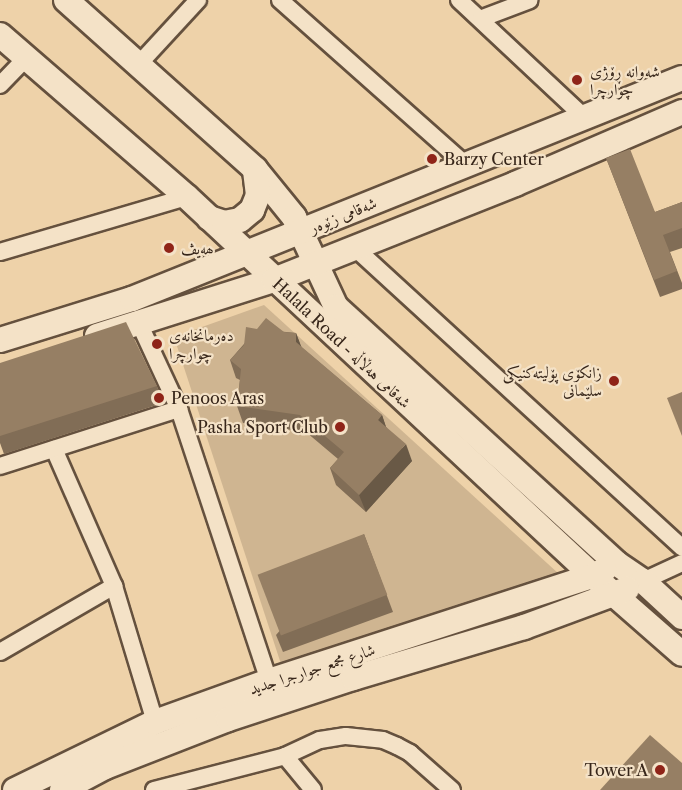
<!DOCTYPE html>
<meta charset="utf-8">
<style>
body{margin:0}
#map{position:relative;width:682px;height:790px;overflow:hidden;background:#eed2a9;font-family:"Libre Caslon Text",Amiri,serif}
div>[style]{position:absolute}
.green>*{inset:0;background:#cfb591}
.roads{filter:drop-shadow(2px 0 #65513e) drop-shadow(-2px 0 #65513e) drop-shadow(0 2px #65513e) drop-shadow(0 -2px #65513e)}
.street>*{height:16px;margin:-8px;padding:0 8px;transform-origin:8px;border-radius:8px;background:#f4e2c7}
.secondary>*{height:24px;margin:-12px;padding:0 12px;transform-origin:12px;border-radius:12px;background:#f4e2c7}
.wall>*{inset:0;background:#816d56}
.shaded-wall>*{inset:0;background:#695946}
.building>*{inset:0;background:#967f64;transform-origin:0 0}
.dots>*{width:16px;height:16px;translate:-50% -50%;box-sizing:border-box;border:3px solid #f4e2c7;border-radius:50%}
span{translate:-50% -50%;white-space:nowrap;text-align:center;line-height:1.15;-webkit-text-stroke:4.5px #f4e2c7;paint-order:stroke}
.poi-label{font-size:16px;color:#37261a}
.left{translate:0 -50%;text-align:left}
.right{translate:-100% -50%;text-align:right}
.street-label{font-size:16px;color:#37261a}
</style>
<div id="map">
<div class="green">
<i style="clip-path:polygon(264px 305px,559px 574px,281px 664px,174px 337px)"></i>
</div>
<div class="roads">
<div class="street">
<i style="left:280px;top:0;width:249px;rotate:41.6deg"></i>
<i style="left:459px;top:0;width:171px;rotate:43.1deg"></i>
<i style="left:480px;top:19px;width:53px;rotate:-20.8deg"></i>
<i style="left:139px;top:64px;width:87px;rotate:-47.3deg"></i>
<i style="left:0;top:85px;width:37px;rotate:-46deg"></i>
<i style="left:354px;top:247px;width:445px;rotate:42.5deg"></i>
<i style="left:0;top:252px;width:195px;rotate:-16.4deg"></i>
<i style="left:139px;top:323px;width:95px;rotate:65.1deg"></i>
<i style="left:179px;top:409px;width:287px;rotate:71.7deg"></i>
<i style="left:54px;top:449px;width:150px;rotate:66.3deg"></i>
<i style="left:114px;top:586px;width:142px;rotate:73.2deg"></i>
<i style="left:0;top:466px;width:188px;rotate:-17.7deg"></i>
<i style="left:643px;top:581px;width:43px;rotate:-24.8deg"></i>
<i style="left:0;top:652px;width:132px;rotate:-30.1deg"></i>
<i style="left:285px;top:756px;width:44px;rotate:50.5deg"></i>
<i style="left:154px;top:790px;width:135px;rotate:-14.5deg"></i>
<i style="left:285px;top:756px;width:38px;rotate:-25deg"></i>
<i style="left:320px;top:740px;width:26px;rotate:-9deg"></i>
<i style="left:346px;top:736px;width:37px;rotate:6deg"></i>
<i style="left:383px;top:740px;width:15px;rotate:23deg"></i>
<i style="left:397px;top:746px;width:15px;rotate:28deg"></i>
<i style="left:410px;top:753px;width:56px;rotate:41.4deg"></i>
</div>
<div class="secondary">
<i style="left:66px;top:0;width:254px;rotate:41.8deg"></i>
<i style="left:255px;top:169px;width:62px;rotate:50.9deg"></i>
<i style="left:294px;top:217px;width:99px;rotate:65deg"></i>
<i style="left:336px;top:307px;width:379px;rotate:42.4deg"></i>
<i style="left:616px;top:563px;width:32px;rotate:34deg"></i>
<i style="left:643px;top:581px;width:53px;rotate:42.7deg"></i>
<i style="left:0;top:35px;width:247px;rotate:40.9deg"></i>
<i style="left:187px;top:197px;width:555px;rotate:43.03deg"></i>
<i style="left:593px;top:576px;width:118px;rotate:41.2deg"></i>
<i style="left:209px;top:218px;width:16px;rotate:18deg"></i>
<i style="left:224px;top:223px;width:16px;rotate:-11deg"></i>
<i style="left:240px;top:220px;width:16px;rotate:-40deg"></i>
<i style="left:252px;top:210px;width:16px;rotate:-68deg"></i>
<i style="left:258px;top:195px;width:26px;rotate:-97deg"></i>
<i style="left:97px;top:336px;width:186px;rotate:-17.6deg"></i>
<i style="left:274px;top:280px;width:259px;rotate:-21.7deg"></i>
<i style="left:515px;top:184px;width:182px;rotate:-23.3deg"></i>
<i style="left:0;top:340px;width:138px;rotate:-17.3deg"></i>
<i style="left:132px;top:299px;width:593px;rotate:-21.89deg"></i>
<i style="left:15px;top:790px;width:156px;rotate:-25.9deg"></i>
<i style="left:155px;top:722px;width:121px;rotate:-19.8deg"></i>
<i style="left:269px;top:681px;width:341px;rotate:-18deg"></i>
<i style="left:593px;top:576px;width:13px;rotate:-29deg"></i>
<i style="left:62px;top:790px;width:49px;rotate:-28.1deg"></i>
<i style="left:105px;top:767px;width:132px;rotate:-21.3deg"></i>
<i style="left:228px;top:719px;width:132px;rotate:-18.2deg"></i>
<i style="left:353px;top:678px;width:178px;rotate:-16.6deg"></i>
<i style="left:524px;top:627px;width:110px;rotate:-20.3deg"></i>
</div>
</div>
<div class="wall">
<i style="clip-path:polygon(606px 158px,655px 212px,682px 202px,682px 248px,670px 252px,682px 283px,682px 280px,682px 289px,660px 297px)"></i>
<i style="clip-path:polygon(257px 329px,296px 333px,301px 347px,382px 415px,386px 427px,412px 461px,366px 512px,336px 485px,330px 468px,338px 459px,306px 432px,243px 423px,237px 406px,240px 380px,236px 378px,230px 360px)"></i>
<i style="clip-path:polygon(0 363px,157px 386px,163px 403px,4px 454px,0 443px)"></i>
<i style="clip-path:polygon(364px 534px,393px 612px,283px 652px,276px 635px)"></i>
</div>
<div class="shaded-wall">
<i style="clip-path:polygon(296px 333px,303px 351px,296px 342px)"></i>
<i style="clip-path:polygon(382px 415px,388px 433px,378px 420px)"></i>
<i style="clip-path:polygon(406px 444px,412px 461px,366px 512px,359px 495px)"></i>
</div>
<div class="building">
<i style="clip-path:polygon(630px 149px,655px 212px,682px 202px,682px 228px,663px 235px,677px 271px,654px 280px,606px 158px)"></i>
<i style="clip-path:polygon(266px 318px,284px 332px,296px 333px,296px 342px,382px 415px,378px 420px,406px 444px,359px 495px,330px 468px,344px 452px,300px 415px,237px 406px,241px 369px,230px 360px,244px 345px,246px 327px,257px 329px)"></i>
<i style="clip-path:polygon(126px 322px,157px 386px,0 436px,0 363px)"></i>
<i style="clip-path:polygon(682px 392px,682px 436px,667px 398px)"></i>
<i style="left:364px;top:534px;width:65px;height:114px;rotate:69deg"></i>
<i style="clip-path:polygon(650px 735px,682px 763px,682px 790px,600px 790px)"></i>
</div>
<div class="dots">
<i style="left:577px;top:80px;background:#8f2418"></i>
<i style="left:432px;top:159px;background:#8f2418"></i>
<i style="left:169px;top:248px;background:#8f2418"></i>
<i style="left:157px;top:344px;background:#8f2418"></i>
<i style="left:614px;top:381px;background:#8f2418"></i>
<i style="left:159px;top:398px;background:#8f2418"></i>
<i style="left:340px;top:427px;background:#8f2418"></i>
<i style="left:660px;top:770px;background:#8f2418"></i>
</div>
<div class="poi-label">
<span class="left" style="left:590px;top:80px">شەوانە ڕۆژی<br>چوارچرا</span>
<span class="left" style="left:444px;top:159px">Barzy Center</span>
<span class="left" style="left:181px;top:248px">ھەیڤ</span>
<span class="left" style="left:169px;top:344px">دەرمانخانەی<br>چوارچرا</span>
<span class="right" style="left:602px;top:381px">زانکۆی پۆلیتەکنیکی<br>سلێمانی</span>
<span class="left" style="left:171px;top:398px">Penoos Aras</span>
<span class="right" style="left:328px;top:427px">Pasha Sport Club</span>
<span class="right" style="left:648px;top:770px">Tower A</span>
</div>
<div class="street-label">
<span style="left:343px;top:215px;rotate:-22deg">شەقامی زێوەر</span>
<span style="left:342px;top:343px;rotate:43deg">Halala Road - شەقامی هەڵاڵە</span>
<span style="left:312px;top:669px;rotate:-18deg">شارع مجمع جوارجرا جديد</span>
</div>
</div>
